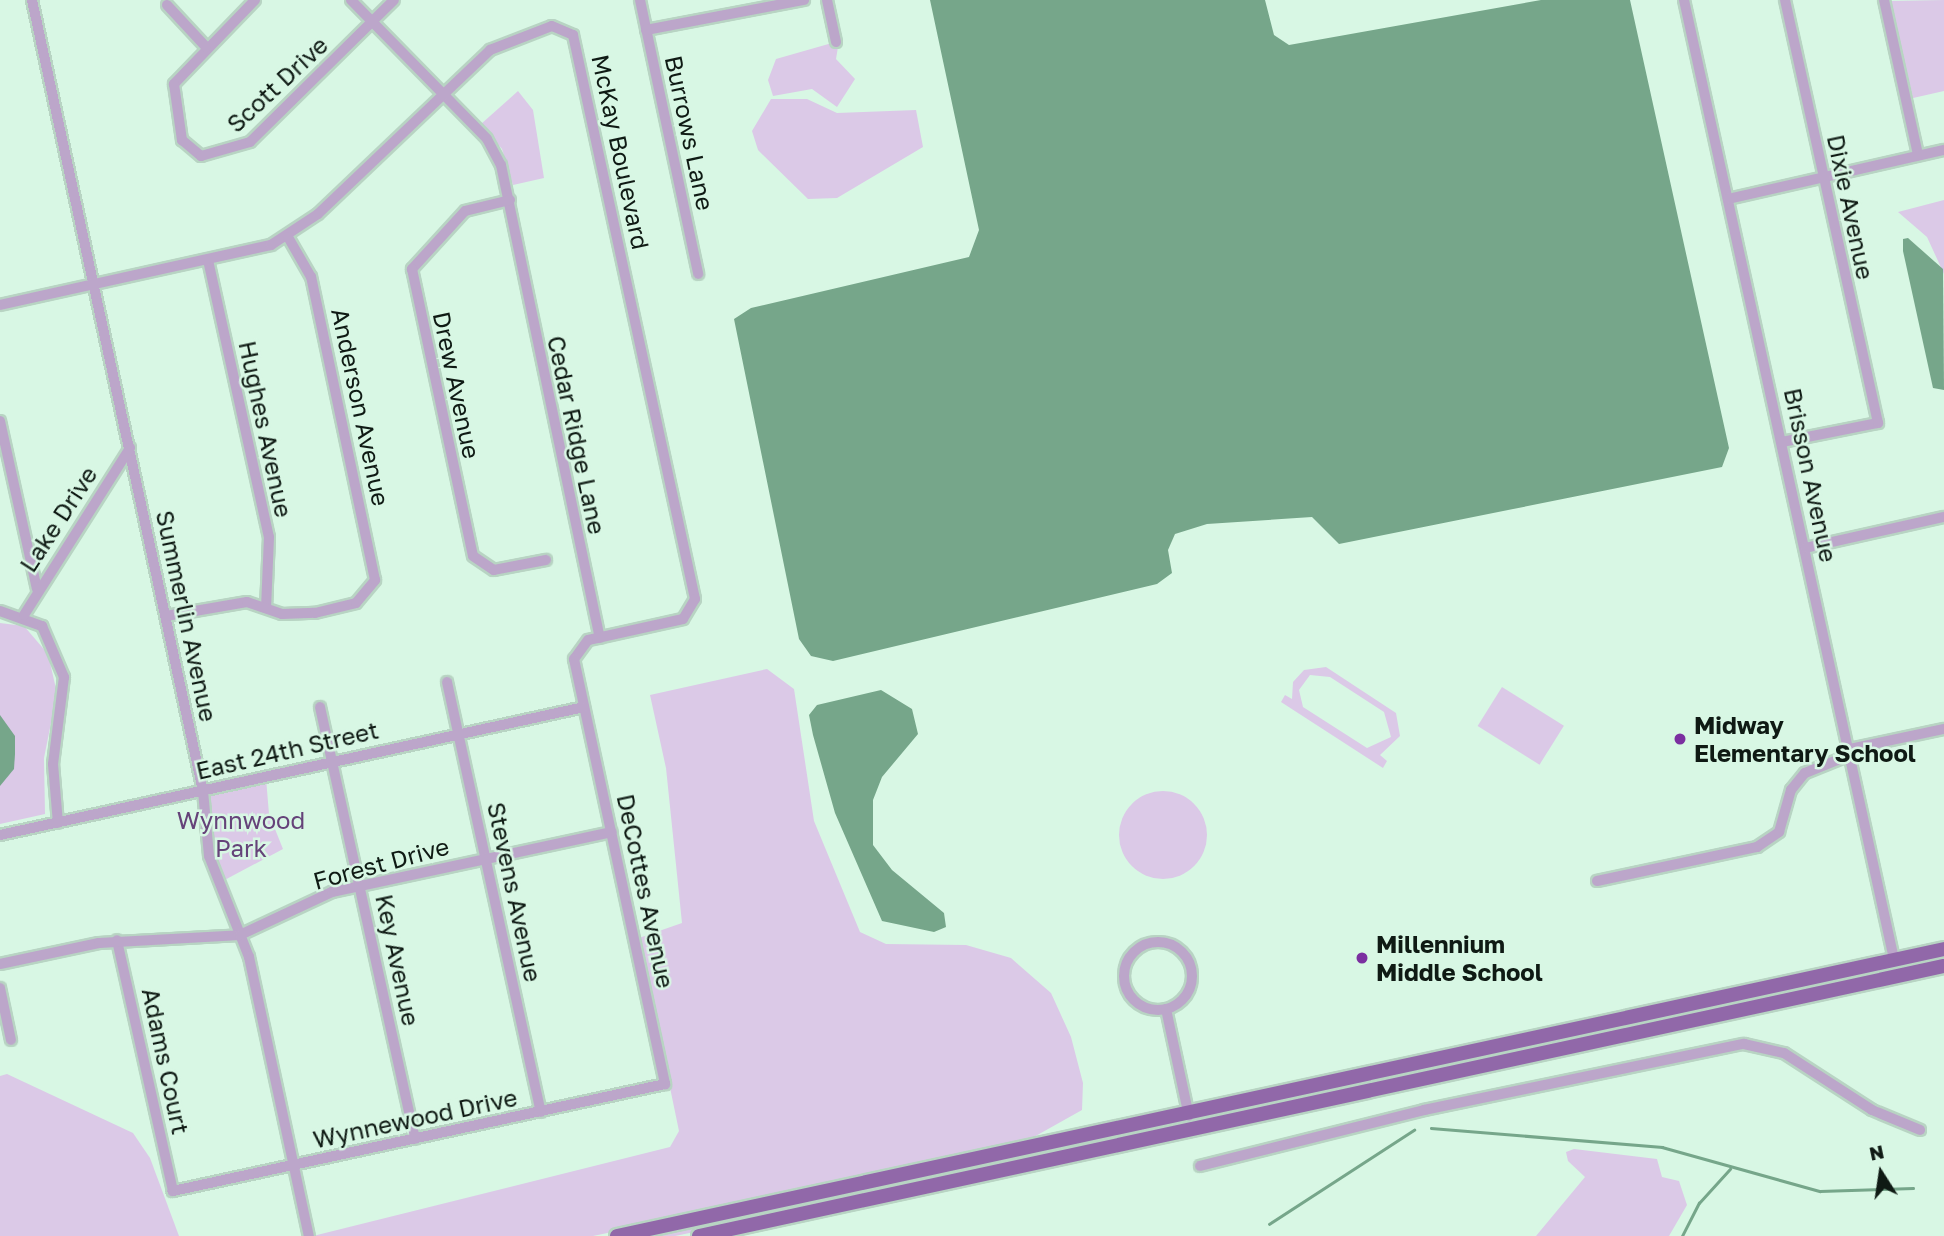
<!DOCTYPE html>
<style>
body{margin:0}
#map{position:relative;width:1944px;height:1236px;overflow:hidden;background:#d8f7e4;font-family:"Golos Text",sans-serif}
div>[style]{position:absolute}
.green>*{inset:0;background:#dbc9e7;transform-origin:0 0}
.round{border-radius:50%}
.water>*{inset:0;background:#76a68a}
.stream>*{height:2.5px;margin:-1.25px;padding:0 1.25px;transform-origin:1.25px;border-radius:1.25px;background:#76a68a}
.roads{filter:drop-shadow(2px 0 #b8d4c3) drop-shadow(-2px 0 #b8d4c3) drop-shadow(0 2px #b8d4c3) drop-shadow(0 -2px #b8d4c3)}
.minor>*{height:10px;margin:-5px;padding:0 5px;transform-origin:5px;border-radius:5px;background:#bca6ca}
.minor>.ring{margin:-5px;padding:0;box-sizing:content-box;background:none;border:10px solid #bca6ca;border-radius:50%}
.major>*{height:14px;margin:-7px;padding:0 7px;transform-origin:7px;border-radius:7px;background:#9168a9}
.dots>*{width:19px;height:19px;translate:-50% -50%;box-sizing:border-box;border:4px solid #d8f7e4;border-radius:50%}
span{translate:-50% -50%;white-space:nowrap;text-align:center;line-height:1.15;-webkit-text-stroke:5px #d8f7e4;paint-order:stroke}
.street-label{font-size:24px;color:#0f1a14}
.poi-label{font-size:24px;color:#0f1a14;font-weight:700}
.left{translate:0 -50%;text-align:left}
.park-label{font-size:24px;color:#654279}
.north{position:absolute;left:1846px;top:1138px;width:70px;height:70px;-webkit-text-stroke:5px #d8f7e4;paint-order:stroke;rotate:348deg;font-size:19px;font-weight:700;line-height:28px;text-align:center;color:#0f1a14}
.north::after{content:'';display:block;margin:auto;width:24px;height:32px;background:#0f1a14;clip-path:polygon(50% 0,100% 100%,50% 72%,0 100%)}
</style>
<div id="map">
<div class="green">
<i style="clip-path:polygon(1944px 0,1944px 91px,1913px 98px,1890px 1px)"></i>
<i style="clip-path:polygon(839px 41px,836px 59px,855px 79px,837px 107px,812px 89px,773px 96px,768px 80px,776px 59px)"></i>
<i style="clip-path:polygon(518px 91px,533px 110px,544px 178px,513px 185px,502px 149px,481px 124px)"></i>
<i style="clip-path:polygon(771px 99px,807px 99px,837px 113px,916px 110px,923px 147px,837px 198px,808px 199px,758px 150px,752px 131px)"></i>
<i style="clip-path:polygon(1944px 200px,1944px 274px,1927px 237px,1898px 212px)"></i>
<i style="clip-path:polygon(0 623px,24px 626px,48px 654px,57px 693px,44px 758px,45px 814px,0 824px)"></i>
<i style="clip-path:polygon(evenodd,1326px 667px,1396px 713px,1400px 736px,1380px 755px,1387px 761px,1383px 768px,1281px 702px,1285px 695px,1292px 699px,1293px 682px,1304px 670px,1326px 667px,1310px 675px,1330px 677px,1384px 712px,1391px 737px,1367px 748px,1303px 707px,1299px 690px,1310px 675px)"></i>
<i style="clip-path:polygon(767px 669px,794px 689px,814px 821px,860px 932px,886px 944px,966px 945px,1011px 958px,1051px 993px,1071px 1037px,1083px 1083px,1082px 1110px,1014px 1148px,593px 1236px,313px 1236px,670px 1147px,679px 1131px,639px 938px,682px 923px,666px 768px,650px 695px)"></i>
<i style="left:1502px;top:687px;width:73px;height:46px;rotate:32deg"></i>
<i style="clip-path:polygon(266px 778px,269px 814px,283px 849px,219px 883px,206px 791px)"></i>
<i class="round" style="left:1119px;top:791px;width:88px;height:88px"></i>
<i style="clip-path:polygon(7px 1074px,133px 1133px,150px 1158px,179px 1236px,0 1236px,0 1076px)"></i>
<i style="clip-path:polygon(1574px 1149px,1657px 1159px,1662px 1177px,1679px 1181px,1687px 1205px,1669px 1236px,1536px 1236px,1585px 1177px,1568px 1161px,1566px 1152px)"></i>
<i style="clip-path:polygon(1009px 1159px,1018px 1165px,675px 1236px,641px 1236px)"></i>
</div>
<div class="water">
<i style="clip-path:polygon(930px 0,1265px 0,1274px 35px,1289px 45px,1541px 0,1630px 0,1729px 448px,1722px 467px,1339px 544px,1312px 517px,1207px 524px,1175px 534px,1168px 550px,1172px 573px,1157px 584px,833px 661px,811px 656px,799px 639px,734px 319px,751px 308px,969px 257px,979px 230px)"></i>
<i style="clip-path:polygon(1908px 238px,1943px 269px,1944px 390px,1933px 388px,1903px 251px,1903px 239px)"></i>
<i style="clip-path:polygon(881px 690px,912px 709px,918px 734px,882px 777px,873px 800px,873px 845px,892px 870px,944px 913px,946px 927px,934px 932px,882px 921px,835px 813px,813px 735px,809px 715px,817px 705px)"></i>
<i style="clip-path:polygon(0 715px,15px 736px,15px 754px,14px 769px,0 786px)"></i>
</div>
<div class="stream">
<i style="left:1431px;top:1128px;width:232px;rotate:4.7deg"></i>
<i style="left:1662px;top:1147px;width:164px;rotate:15.6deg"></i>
<i style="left:1820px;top:1191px;width:93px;rotate:-1.8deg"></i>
<i style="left:1269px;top:1224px;width:173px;rotate:-33deg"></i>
<i style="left:1682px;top:1236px;width:37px;rotate:-63deg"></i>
<i style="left:1699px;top:1203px;width:46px;rotate:-47.6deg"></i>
</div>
<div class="roads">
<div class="minor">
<i style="left:32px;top:0;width:809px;rotate:77.8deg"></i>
<i style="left:203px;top:791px;width:65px;rotate:84.7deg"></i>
<i style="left:209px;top:856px;width:109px;rotate:68.4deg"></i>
<i style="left:249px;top:957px;width:285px;rotate:77.9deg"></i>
<i style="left:255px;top:0;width:117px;rotate:134deg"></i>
<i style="left:174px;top:84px;width:57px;rotate:81.9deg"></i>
<i style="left:182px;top:140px;width:25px;rotate:40deg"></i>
<i style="left:201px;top:156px;width:51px;rotate:-15.9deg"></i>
<i style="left:250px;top:142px;width:202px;rotate:-44.6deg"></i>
<i style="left:351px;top:0;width:194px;rotate:45.6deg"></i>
<i style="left:487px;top:139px;width:30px;rotate:62deg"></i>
<i style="left:501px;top:165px;width:483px;rotate:78.2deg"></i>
<i style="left:640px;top:0;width:280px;rotate:78deg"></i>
<i style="left:827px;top:0;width:43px;rotate:77.9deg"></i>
<i style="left:1684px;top:0;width:982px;rotate:77.65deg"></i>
<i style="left:1884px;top:0;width:159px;rotate:77.6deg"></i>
<i style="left:167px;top:5px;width:57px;rotate:47.1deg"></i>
<i style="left:646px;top:30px;width:161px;rotate:-10.8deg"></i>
<i style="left:1728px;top:199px;width:221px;rotate:-12.8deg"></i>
<i style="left:510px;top:200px;width:46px;rotate:166.3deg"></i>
<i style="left:465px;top:211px;width:79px;rotate:132.4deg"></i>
<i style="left:412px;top:269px;width:293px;rotate:78deg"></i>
<i style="left:473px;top:556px;width:25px;rotate:34deg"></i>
<i style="left:494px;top:570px;width:53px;rotate:-10.9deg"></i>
<i style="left:208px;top:260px;width:284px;rotate:77.6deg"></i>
<i style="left:269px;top:537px;width:71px;rotate:92.4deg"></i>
<i style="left:0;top:305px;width:278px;rotate:-12.5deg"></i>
<i style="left:271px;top:245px;width:56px;rotate:-33.4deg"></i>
<i style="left:318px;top:214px;width:238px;rotate:-43.6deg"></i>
<i style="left:490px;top:50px;width:66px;rotate:-21.2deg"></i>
<i style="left:552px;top:26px;width:23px;rotate:23deg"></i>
<i style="left:573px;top:35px;width:577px;rotate:77.79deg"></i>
<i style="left:695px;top:599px;width:23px;rotate:121deg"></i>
<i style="left:683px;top:619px;width:97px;rotate:167.5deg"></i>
<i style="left:588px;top:640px;width:24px;rotate:126deg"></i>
<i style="left:574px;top:659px;width:435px;rotate:77.9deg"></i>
<i style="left:665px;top:1084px;width:504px;rotate:167.73deg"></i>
<i style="left:173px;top:1191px;width:257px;rotate:-102.6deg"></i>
<i style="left:0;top:421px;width:172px;rotate:77.6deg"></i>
<i style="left:1782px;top:442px;width:98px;rotate:-11.2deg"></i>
<i style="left:1878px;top:423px;width:433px;rotate:-102.4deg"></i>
<i style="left:1805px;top:548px;width:142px;rotate:-12.6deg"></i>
<i style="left:0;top:611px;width:45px;rotate:19.7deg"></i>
<i style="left:42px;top:626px;width:56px;rotate:66.7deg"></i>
<i style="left:64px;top:677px;width:88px;rotate:97.2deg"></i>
<i style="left:53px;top:764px;width:59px;rotate:85.2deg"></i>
<i style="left:24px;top:615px;width:198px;rotate:-57.6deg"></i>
<i style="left:166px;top:616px;width:82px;rotate:-9.8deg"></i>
<i style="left:247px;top:602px;width:37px;rotate:19deg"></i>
<i style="left:282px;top:614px;width:33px;rotate:-2deg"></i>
<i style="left:315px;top:613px;width:42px;rotate:-13.7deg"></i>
<i style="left:356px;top:603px;width:30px;rotate:-50deg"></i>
<i style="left:375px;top:580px;width:310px;rotate:-101.9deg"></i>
<i style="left:311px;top:277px;width:46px;rotate:-119.9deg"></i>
<i style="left:447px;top:682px;width:440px;rotate:77.7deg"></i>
<i style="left:320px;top:707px;width:442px;rotate:77.6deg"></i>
<i style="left:1849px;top:749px;width:97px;rotate:-11.9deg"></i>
<i style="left:0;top:835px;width:598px;rotate:-12.36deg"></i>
<i style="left:1597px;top:881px;width:164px;rotate:-12deg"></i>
<i style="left:1757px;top:847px;width:27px;rotate:-34deg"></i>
<i style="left:1779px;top:832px;width:44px;rotate:-74.1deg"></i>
<i style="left:1791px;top:790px;width:22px;rotate:-51deg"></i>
<i style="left:1805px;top:773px;width:48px;rotate:-21.8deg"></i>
<i class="ring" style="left:1124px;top:942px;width:58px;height:58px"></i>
<i style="left:0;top:964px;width:101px;rotate:-12deg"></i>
<i style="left:99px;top:943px;width:141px;rotate:-3.2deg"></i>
<i style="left:240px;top:935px;width:102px;rotate:-25.1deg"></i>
<i style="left:332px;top:892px;width:286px;rotate:-12.1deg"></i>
<i style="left:0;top:988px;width:53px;rotate:78.1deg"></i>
<i style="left:1166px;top:1009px;width:109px;rotate:77.9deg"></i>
<i style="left:1200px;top:1166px;width:231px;rotate:-14deg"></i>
<i style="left:1424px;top:1110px;width:327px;rotate:-11.7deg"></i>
<i style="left:1744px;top:1044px;width:41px;rotate:12.7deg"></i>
<i style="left:1784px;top:1053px;width:105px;rotate:32.9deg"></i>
<i style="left:1872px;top:1110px;width:52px;rotate:22.6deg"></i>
</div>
<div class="major">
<i style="left:617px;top:1236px;width:1358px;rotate:-12.2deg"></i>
<i style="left:699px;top:1236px;width:1274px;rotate:-12.24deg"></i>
</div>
</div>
<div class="dots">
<i style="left:1680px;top:739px;background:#7b2fa0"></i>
<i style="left:1362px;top:958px;background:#7b2fa0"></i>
</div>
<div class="street-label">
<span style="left:277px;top:84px;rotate:-43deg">Scott Drive</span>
<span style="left:690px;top:133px;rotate:78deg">Burrows Lane</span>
<span style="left:621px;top:152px;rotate:78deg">McKay Boulevard</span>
<span style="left:1851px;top:207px;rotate:78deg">Dixie Avenue</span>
<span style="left:457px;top:385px;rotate:78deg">Drew Avenue</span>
<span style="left:361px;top:407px;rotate:78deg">Anderson Avenue</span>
<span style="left:266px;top:429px;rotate:78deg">Hughes Avenue</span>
<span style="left:577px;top:435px;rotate:78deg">Cedar Ridge Lane</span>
<span style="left:1811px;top:475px;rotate:78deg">Brisson Avenue</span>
<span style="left:58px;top:519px;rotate:-57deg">Lake Drive</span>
<span style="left:187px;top:616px;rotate:78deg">Summerlin Avenue</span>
<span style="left:287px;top:750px;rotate:-13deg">East 24th Street</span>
<span style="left:381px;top:863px;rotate:-15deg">Forest Drive</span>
<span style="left:646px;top:891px;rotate:78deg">DeCottes Avenue</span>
<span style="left:515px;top:892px;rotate:78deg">Stevens Avenue</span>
<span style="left:398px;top:960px;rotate:78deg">Key Avenue</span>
<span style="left:166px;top:1061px;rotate:78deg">Adams Court</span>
<span style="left:415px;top:1118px;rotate:-12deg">Wynnewood Drive</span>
</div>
<div class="poi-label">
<span class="left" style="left:1694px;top:739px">Midway<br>Elementary School</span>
<span class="left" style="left:1376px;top:958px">Millennium<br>Middle School</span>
</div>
<div class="park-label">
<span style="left:241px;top:834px">Wynnwood<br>Park</span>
</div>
<div class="north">N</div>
</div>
